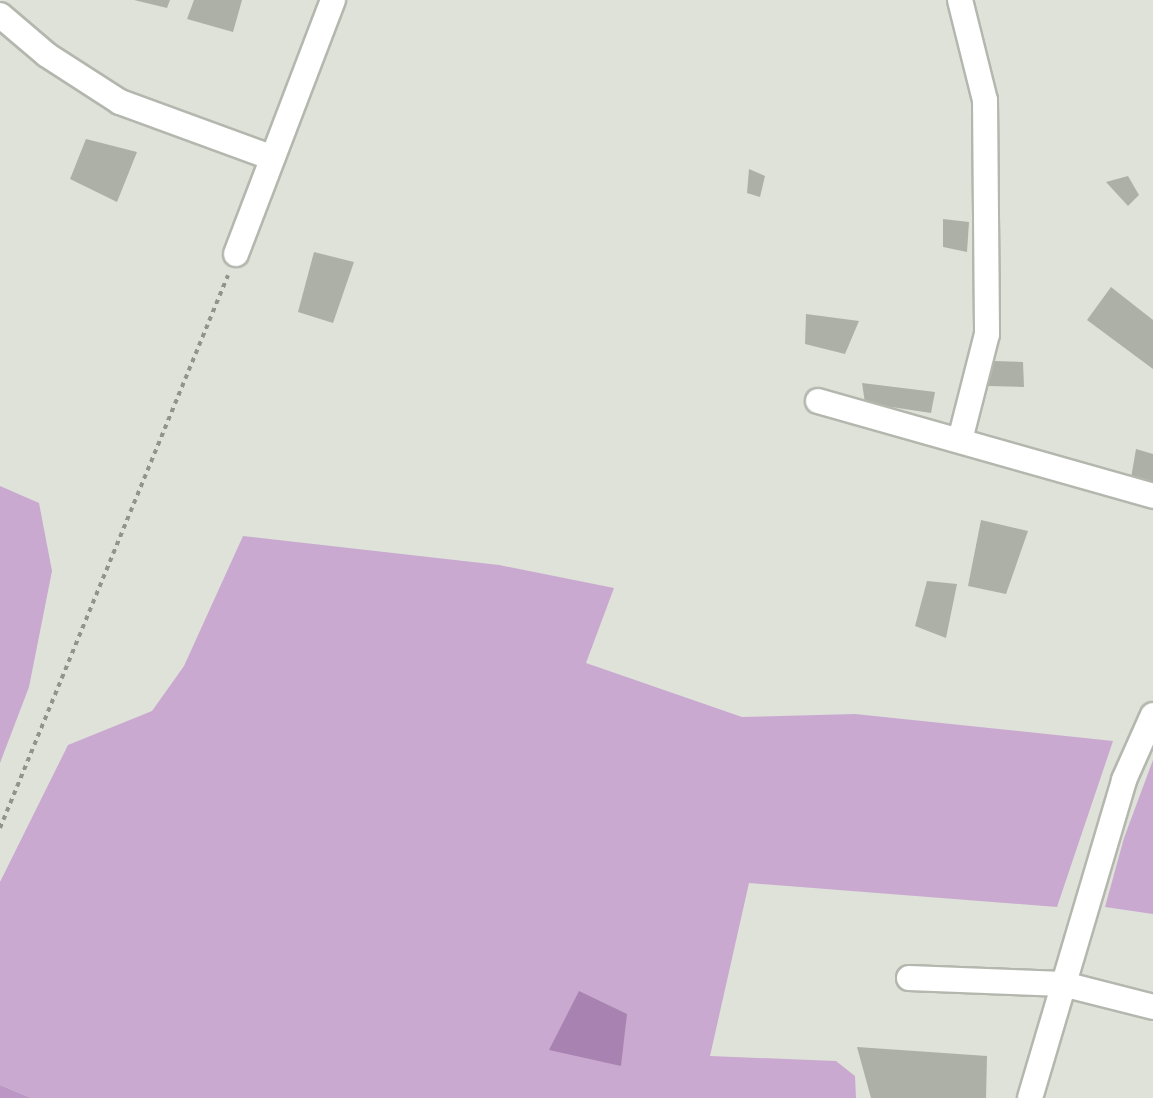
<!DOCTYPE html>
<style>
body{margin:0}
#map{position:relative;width:1153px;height:1098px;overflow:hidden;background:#dfe2d9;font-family:"DejaVu Sans",sans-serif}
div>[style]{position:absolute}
.green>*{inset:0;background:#c9a9d0}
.forest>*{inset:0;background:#bc96c5}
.water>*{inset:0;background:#a883b1}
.building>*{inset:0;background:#adb0a7}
.path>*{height:4px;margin-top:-2px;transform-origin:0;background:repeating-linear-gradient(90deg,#91938d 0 4.5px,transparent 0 9px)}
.roads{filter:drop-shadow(2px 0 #b3b7ae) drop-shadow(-2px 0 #b3b7ae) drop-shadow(0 2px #b3b7ae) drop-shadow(0 -2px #b3b7ae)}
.street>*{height:24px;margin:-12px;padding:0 12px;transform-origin:12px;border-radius:12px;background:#fff}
span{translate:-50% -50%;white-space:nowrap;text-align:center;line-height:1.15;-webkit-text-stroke:5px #ecefe6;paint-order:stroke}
</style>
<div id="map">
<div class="green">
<i style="clip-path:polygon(0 486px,39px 503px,52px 571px,29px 687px,0 763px)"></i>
<i style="clip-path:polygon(243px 536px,499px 565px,614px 588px,586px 663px,742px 717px,855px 714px,1113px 741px,1057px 907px,749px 883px,710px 1056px,836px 1061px,855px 1076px,856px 1098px,31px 1098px,0 1085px,0 882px,68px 745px,152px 711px,184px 666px)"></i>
<i style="clip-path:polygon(1153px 760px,1153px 914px,1105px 907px,1124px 838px)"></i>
</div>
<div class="forest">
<i style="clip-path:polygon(0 1085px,31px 1098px,0 1098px)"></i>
</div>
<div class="water">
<i style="clip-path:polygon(579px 991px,627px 1014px,621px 1066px,549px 1050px)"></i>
</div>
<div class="building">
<i style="clip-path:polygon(134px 0,170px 0,167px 8px)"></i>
<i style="clip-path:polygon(194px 0,242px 0,233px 32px,187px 19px)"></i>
<i style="clip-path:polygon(86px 139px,137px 152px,117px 202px,70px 179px)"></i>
<i style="clip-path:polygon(749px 169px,765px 176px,760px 197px,747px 193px)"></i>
<i style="clip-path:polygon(1128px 176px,1139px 195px,1128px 206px,1106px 182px)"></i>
<i style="clip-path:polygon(943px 219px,969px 222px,967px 252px,943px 247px)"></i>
<i style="clip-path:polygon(314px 252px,354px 262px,333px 323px,298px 312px)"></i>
<i style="clip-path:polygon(1111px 287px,1153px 320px,1153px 369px,1087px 320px)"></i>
<i style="clip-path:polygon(806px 314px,859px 321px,845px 354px,805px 344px)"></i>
<i style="clip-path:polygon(994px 361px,1023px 362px,1024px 387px,988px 386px)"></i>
<i style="clip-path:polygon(862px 383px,935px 392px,931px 413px,865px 403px)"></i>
<i style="clip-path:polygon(1136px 449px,1153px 454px,1153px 483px,1131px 478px)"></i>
<i style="clip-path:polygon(981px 520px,1028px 531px,1006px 594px,968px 586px)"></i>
<i style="clip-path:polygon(927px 581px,957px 584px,946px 638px,915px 626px)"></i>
<i style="clip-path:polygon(857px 1047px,987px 1056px,986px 1098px,871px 1098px)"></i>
</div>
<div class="path">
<i style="left:0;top:828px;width:598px;rotate:-67.59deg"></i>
</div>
<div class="roads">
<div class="street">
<i style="left:960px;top:0;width:103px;rotate:76deg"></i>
<i style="left:985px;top:100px;width:234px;rotate:89.5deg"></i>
<i style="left:987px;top:334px;width:109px;rotate:104.3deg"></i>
<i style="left:0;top:15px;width:62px;rotate:40.4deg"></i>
<i style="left:47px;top:55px;width:87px;rotate:32.8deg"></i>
<i style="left:120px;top:102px;width:160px;rotate:20.1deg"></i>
<i style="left:236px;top:254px;width:272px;rotate:-69.1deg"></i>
<i style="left:818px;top:401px;width:348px;rotate:15.8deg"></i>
<i style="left:909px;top:978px;width:154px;rotate:2.2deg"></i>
<i style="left:1063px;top:984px;width:93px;rotate:14.3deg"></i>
<i style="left:1030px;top:1098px;width:332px;rotate:-73.5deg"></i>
<i style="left:1124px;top:780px;width:71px;rotate:-66deg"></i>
</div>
</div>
</div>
